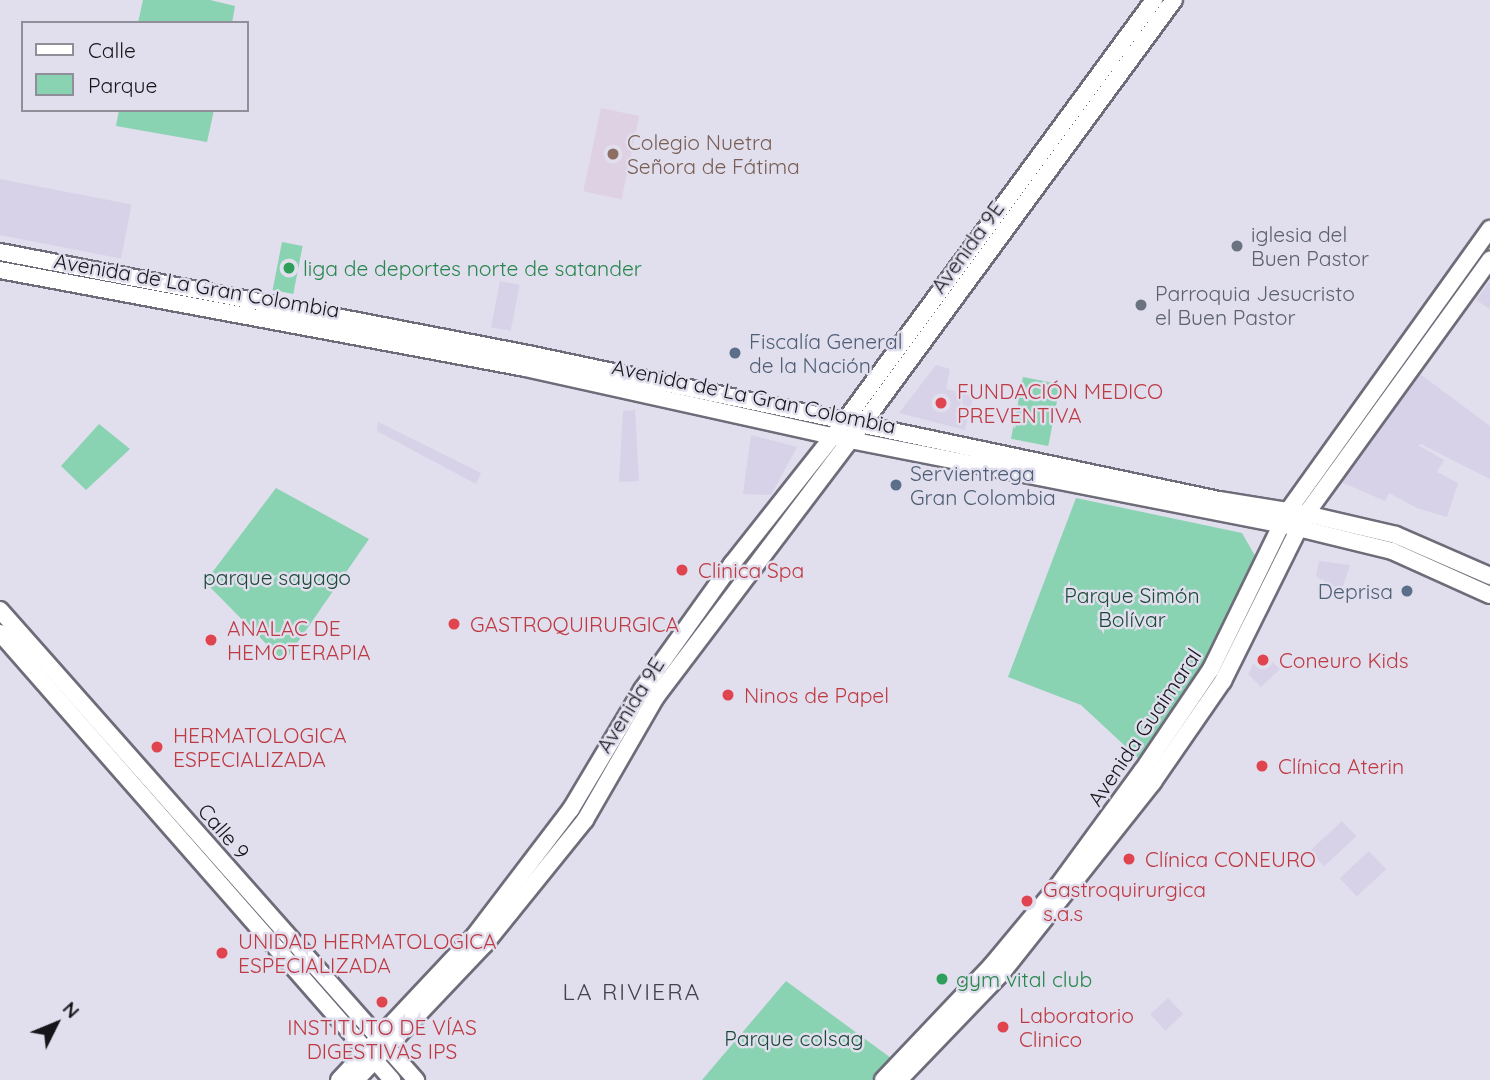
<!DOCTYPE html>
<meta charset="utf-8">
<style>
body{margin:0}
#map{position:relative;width:1490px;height:1080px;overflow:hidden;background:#e1deed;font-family:Quicksand,sans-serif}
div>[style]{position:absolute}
.built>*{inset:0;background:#d7d2e8;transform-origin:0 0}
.education>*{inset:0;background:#dfd1e4;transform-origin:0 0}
.green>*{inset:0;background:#89d3b2;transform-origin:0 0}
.roads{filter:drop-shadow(2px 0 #6f6c79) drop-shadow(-2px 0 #6f6c79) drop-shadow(0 2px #6f6c79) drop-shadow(0 -2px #6f6c79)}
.secondary>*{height:16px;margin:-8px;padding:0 8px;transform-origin:8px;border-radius:8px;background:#fff}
.dots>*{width:19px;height:19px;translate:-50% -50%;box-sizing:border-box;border:4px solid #e1deed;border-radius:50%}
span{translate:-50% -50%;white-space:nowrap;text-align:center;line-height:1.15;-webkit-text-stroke:5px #e1deed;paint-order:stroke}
.education-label{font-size:21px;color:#785e54}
.left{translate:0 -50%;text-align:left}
.worship-label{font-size:21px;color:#5b616d}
.street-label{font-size:21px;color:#16151a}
.leisure-label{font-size:21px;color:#27864d}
.service-label{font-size:21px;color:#4e5e75}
.right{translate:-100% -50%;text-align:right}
.health-label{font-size:21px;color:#be3a42}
.park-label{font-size:21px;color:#1c4a38}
.neighbourhood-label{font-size:23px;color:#44424d;letter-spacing:2px}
.legend{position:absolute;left:21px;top:21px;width:228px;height:91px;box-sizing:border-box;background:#e1deed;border:2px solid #908e99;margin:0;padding:9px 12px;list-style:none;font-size:21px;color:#16151a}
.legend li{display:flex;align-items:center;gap:14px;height:35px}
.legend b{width:35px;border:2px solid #908e99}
.north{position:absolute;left:21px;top:989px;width:70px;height:70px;-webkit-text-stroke:5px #e1deed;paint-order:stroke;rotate:47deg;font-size:19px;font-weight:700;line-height:28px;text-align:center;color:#16151a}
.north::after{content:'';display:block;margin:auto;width:24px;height:32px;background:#16151a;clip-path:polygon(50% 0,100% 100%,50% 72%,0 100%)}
</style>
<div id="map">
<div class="built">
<i style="left:0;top:179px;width:134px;height:55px;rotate:11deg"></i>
<i style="left:500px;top:281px;width:20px;height:47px;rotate:11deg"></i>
<i style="clip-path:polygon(1490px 281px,1490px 309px,1476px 300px)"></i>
<i style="clip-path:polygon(936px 365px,950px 369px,946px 389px,974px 396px,965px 430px,899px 413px)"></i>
<i style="clip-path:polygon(1420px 374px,1490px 426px,1490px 479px,1421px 444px,1418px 445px,1444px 460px,1437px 472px,1458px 483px,1447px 517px,1417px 508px,1389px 493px,1385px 501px,1341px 482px)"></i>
<i style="clip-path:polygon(635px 410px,639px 481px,619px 482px,623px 411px)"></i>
<i style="clip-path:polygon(378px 422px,481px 473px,476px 484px,377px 431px)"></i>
<i style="clip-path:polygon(751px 435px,797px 447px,771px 495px,743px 494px)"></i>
<i style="clip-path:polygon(1319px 561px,1350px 565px,1339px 598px,1316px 575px)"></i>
<i style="clip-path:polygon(1260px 651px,1280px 669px,1261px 687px,1248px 674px)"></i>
<i style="left:1342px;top:821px;width:21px;height:44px;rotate:47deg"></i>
<i style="left:1369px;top:851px;width:25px;height:40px;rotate:47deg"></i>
<i style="left:1168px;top:998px;width:22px;height:24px;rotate:47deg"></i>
</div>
<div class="education">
<i style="left:601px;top:108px;width:39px;height:85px;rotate:12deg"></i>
</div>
<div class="green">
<i style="clip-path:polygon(143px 0,210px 0,235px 6px,232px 23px,138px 23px)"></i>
<i style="clip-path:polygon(119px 110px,214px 110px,207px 142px,116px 126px)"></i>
<i style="left:282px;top:242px;width:21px;height:49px;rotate:11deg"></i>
<i style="left:1023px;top:377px;width:38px;height:63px;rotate:11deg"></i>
<i style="clip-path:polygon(99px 424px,130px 449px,86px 490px,61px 466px)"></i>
<i style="clip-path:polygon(276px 488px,369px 539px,284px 662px,205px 582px)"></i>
<i style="clip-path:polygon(1076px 498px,1242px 533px,1258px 561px,1208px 658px,1138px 758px,1081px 705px,1008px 677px)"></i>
<i style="clip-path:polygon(786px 981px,895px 1061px,876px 1080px,702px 1080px)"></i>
</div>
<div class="roads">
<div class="secondary">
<i style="left:0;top:252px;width:538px;rotate:10.93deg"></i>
<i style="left:528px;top:354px;width:706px;rotate:11.93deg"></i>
<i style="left:1219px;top:500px;width:88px;rotate:9.1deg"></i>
<i style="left:1306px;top:514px;width:92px;rotate:13.1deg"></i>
<i style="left:1396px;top:535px;width:103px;rotate:23.6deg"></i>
<i style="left:0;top:270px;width:534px;rotate:10.57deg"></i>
<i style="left:525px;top:368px;width:333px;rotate:12.5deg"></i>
<i style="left:850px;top:440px;width:457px;rotate:11.1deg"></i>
<i style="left:1298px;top:528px;width:97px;rotate:13.7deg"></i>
<i style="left:1392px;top:551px;width:107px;rotate:24.2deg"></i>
<i style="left:0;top:610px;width:628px;rotate:48.49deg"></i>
<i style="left:0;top:633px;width:595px;rotate:48.75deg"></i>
<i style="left:339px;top:1080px;width:199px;rotate:-46.8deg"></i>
<i style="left:475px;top:935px;width:158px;rotate:-52.7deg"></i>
<i style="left:571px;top:809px;width:139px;rotate:-59.2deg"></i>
<i style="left:642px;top:690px;width:155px;rotate:-54.5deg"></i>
<i style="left:732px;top:564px;width:181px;rotate:-51.7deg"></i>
<i style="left:844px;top:422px;width:524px;rotate:-53.7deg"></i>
<i style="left:356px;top:1080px;width:187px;rotate:-46.5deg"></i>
<i style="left:485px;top:944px;width:159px;rotate:-51.1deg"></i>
<i style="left:585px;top:820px;width:142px;rotate:-60deg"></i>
<i style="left:656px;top:697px;width:341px;rotate:-52.9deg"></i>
<i style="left:862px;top:425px;width:527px;rotate:-53.72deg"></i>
<i style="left:883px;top:1080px;width:158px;rotate:-46.5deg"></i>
<i style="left:992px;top:965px;width:102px;rotate:-50.2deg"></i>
<i style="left:1057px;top:887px;width:144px;rotate:-53.8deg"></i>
<i style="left:1142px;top:771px;width:123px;rotate:-55.9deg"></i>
<i style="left:1211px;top:669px;width:176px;rotate:-64deg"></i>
<i style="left:1288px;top:511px;width:347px;rotate:-54.4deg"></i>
<i style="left:899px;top:1080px;width:147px;rotate:-46.1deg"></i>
<i style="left:1001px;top:974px;width:245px;rotate:-51.6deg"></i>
<i style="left:1153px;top:782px;width:123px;rotate:-55.3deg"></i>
<i style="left:1223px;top:681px;width:186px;rotate:-63.6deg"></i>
<i style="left:1306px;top:514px;width:314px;rotate:-54.1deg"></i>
</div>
</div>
<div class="dots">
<i style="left:613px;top:154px;background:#8d6e63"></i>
<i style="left:1237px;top:246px;background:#6b7280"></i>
<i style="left:289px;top:268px;background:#2e9e5b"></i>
<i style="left:1141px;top:305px;background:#6b7280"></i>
<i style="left:735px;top:353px;background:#5c6f8a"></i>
<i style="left:941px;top:403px;background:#e0444e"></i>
<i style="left:896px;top:485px;background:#5c6f8a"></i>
<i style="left:682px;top:570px;background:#e0444e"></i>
<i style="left:1407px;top:591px;background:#5c6f8a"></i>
<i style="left:454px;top:624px;background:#e0444e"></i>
<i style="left:211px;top:640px;background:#e0444e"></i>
<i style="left:1263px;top:660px;background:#e0444e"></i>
<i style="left:728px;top:695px;background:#e0444e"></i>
<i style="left:157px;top:747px;background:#e0444e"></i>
<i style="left:1262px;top:766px;background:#e0444e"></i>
<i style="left:1129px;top:859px;background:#e0444e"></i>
<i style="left:1027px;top:901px;background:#e0444e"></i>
<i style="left:222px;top:953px;background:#e0444e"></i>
<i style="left:942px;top:979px;background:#2e9e5b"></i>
<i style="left:382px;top:1002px;background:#e0444e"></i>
<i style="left:1003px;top:1027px;background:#e0444e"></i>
</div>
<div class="education-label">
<span class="left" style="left:627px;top:154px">Colegio Nuetra<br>Señora de Fátima</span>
</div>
<div class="worship-label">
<span class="left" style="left:1251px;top:246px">iglesia del<br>Buen Pastor</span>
<span class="left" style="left:1155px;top:305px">Parroquia Jesucristo<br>el Buen Pastor</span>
</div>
<div class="street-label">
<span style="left:967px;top:247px;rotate:-54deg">Avenida 9E</span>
<span style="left:197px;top:285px;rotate:10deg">Avenida de La Gran Colombia</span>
<span style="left:754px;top:396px;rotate:12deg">Avenida de La Gran Colombia</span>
<span style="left:630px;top:705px;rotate:-58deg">Avenida 9E</span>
<span style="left:1144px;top:727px;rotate:-56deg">Avenida Guaimaral</span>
<span style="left:224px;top:831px;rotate:49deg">Calle 9</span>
</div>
<div class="leisure-label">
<span class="left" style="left:303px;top:268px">liga de deportes norte de satander</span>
<span class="left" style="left:956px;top:979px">gym vital club</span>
</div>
<div class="service-label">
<span class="left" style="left:749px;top:353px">Fiscalía General<br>de la Nación</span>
<span class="left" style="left:910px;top:485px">Servientrega<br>Gran Colombia</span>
<span class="right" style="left:1393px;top:591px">Deprisa</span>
</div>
<div class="health-label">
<span class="left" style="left:957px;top:403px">FUNDACIÓN MEDICO<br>PREVENTIVA</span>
<span class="left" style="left:698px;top:570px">Clinica Spa</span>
<span class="left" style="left:470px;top:624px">GASTROQUIRURGICA</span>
<span class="left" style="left:227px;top:640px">ANALAC DE<br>HEMOTERAPIA</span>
<span class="left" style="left:1279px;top:660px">Coneuro Kids</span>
<span class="left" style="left:744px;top:695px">Ninos de Papel</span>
<span class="left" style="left:173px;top:747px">HERMATOLOGICA<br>ESPECIALIZADA</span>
<span class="left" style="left:1278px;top:766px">Clínica Aterin</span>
<span class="left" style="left:1145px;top:859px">Clínica CONEURO</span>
<span class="left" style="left:1043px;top:901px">Gastroquirurgica<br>s.a.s</span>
<span class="left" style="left:238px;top:953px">UNIDAD HERMATOLOGICA<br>ESPECIALIZADA</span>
<span class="left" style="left:1019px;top:1027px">Laboratorio<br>Clinico</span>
<span style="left:382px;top:1039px">INSTITUTO DE VÍAS<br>DIGESTIVAS IPS</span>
</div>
<div class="park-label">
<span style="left:277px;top:577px">parque sayago</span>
<span style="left:1132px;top:607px">Parque Simón<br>Bolívar</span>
<span style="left:794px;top:1038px">Parque colsag</span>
</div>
<div class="neighbourhood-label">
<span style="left:632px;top:992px">LA RIVIERA</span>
</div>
<ul class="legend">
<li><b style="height:9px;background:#fff"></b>Calle</li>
<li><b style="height:19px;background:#89d3b2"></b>Parque</li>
</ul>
<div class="north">N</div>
</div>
